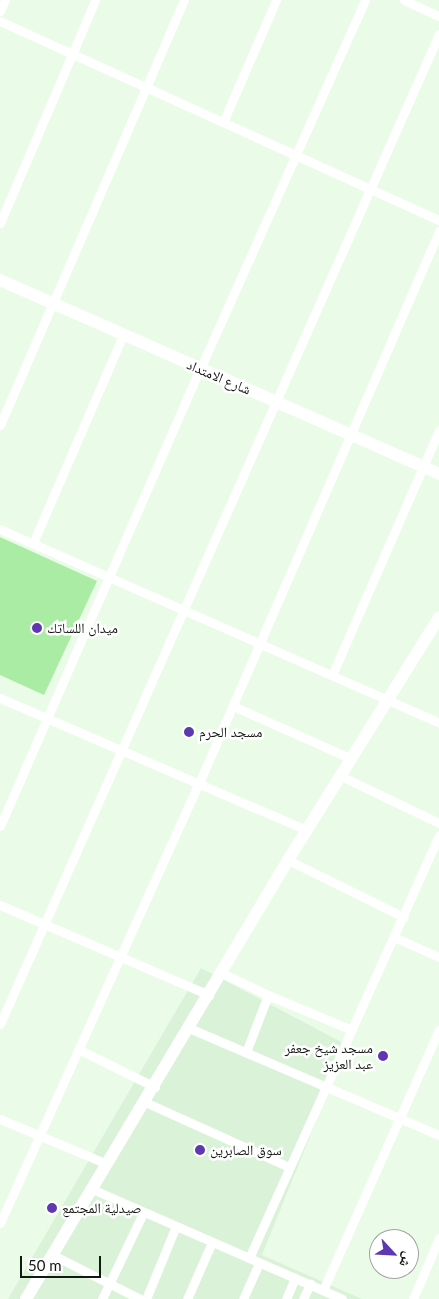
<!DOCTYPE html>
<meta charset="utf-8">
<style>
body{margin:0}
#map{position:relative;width:439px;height:1299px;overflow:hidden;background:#eafce8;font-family:Lato,"Noto Naskh Arabic",sans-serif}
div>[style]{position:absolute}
.built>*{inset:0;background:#daf2d8}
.green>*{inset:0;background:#abeca5}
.street>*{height:9px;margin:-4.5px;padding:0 4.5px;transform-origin:4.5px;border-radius:4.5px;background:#fff}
.secondary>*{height:12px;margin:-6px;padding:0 6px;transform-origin:6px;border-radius:6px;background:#fff}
.dots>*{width:14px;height:14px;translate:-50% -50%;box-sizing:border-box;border:2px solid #fff;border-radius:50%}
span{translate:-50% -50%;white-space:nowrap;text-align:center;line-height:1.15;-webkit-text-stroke:5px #fff;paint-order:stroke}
.street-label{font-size:14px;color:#121812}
.poi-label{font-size:14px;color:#121812}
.left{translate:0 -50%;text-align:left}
.right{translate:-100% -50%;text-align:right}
.north{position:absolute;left:369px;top:1229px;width:50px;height:50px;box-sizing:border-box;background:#fff;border:1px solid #a0a3a0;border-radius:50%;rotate:115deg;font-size:14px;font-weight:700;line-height:20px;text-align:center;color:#121812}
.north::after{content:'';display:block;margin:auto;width:18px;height:22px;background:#5e38b0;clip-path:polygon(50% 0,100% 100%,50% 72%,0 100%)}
.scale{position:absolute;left:20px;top:1256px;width:81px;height:22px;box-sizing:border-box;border:2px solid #121812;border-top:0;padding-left:6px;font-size:15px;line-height:18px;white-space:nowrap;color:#121812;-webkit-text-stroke:4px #fff;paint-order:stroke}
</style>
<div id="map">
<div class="built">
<i style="clip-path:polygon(201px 968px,347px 1045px,262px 1255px,362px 1299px,8px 1299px)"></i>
</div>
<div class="green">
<i style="clip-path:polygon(0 537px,97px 581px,44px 695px,0 675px)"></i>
</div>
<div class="street">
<i style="left:404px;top:0;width:38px;rotate:25deg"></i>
<i style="left:0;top:11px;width:12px;rotate:-66deg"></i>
<i style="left:0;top:21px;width:482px;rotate:24.4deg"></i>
<i style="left:223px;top:122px;width:133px;rotate:-66.5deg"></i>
<i style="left:0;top:223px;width:242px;rotate:-66.9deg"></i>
<i style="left:0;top:425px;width:463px;rotate:-66.6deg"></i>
<i style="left:0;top:529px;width:480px;rotate:23.8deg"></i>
<i style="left:33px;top:543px;width:227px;rotate:-66.6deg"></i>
<i style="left:332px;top:675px;width:267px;rotate:-66.4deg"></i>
<i style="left:0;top:698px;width:333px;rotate:23.3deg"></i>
<i style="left:233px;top:706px;width:130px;rotate:24deg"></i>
<i style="left:341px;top:776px;width:109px;rotate:25.6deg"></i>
<i style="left:0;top:826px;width:499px;rotate:-66.4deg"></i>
<i style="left:200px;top:369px;width:404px;rotate:-65.9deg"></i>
<i style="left:288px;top:860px;width:129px;rotate:26.2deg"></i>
<i style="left:0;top:905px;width:228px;rotate:23.3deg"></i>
<i style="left:394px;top:937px;width:49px;rotate:24deg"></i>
<i style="left:222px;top:973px;width:51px;rotate:25.6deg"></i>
<i style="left:0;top:1024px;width:1083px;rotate:-66.09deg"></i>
<i style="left:189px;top:1028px;width:272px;rotate:23.2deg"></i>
<i style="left:78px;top:1049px;width:86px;rotate:26.3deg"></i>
<i style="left:246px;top:1052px;width:61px;rotate:-68.9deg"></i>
<i style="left:268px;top:995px;width:91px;rotate:22.6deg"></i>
<i style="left:145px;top:1102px;width:158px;rotate:24.3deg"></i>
<i style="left:0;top:1119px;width:116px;rotate:22.8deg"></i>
<i style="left:92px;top:1189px;width:273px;rotate:23.7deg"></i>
<i style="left:0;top:1223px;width:483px;rotate:-65.7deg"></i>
<i style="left:199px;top:783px;width:602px;rotate:-66.5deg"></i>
<i style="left:53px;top:1255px;width:97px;rotate:26.8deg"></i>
<i style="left:249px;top:1258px;width:463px;rotate:-65.8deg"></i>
<i style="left:323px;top:1290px;width:285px;rotate:-66deg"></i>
<i style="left:102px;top:1299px;width:95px;rotate:-64.5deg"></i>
<i style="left:146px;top:1299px;width:79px;rotate:-67.7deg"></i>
<i style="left:187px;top:1299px;width:62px;rotate:-66.3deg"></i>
<i style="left:243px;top:1299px;width:39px;rotate:-66deg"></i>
<i style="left:286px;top:1299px;width:23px;rotate:-67deg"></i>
<i style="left:303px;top:1299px;width:17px;rotate:-65deg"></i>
<i style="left:413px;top:1299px;width:66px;rotate:-66.9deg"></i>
</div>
<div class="secondary">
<i style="left:0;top:280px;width:480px;rotate:23.8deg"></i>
<i style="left:26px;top:1299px;width:511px;rotate:-59.17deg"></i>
<i style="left:288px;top:860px;width:286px;rotate:-58.1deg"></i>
</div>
<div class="dots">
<i style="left:37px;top:628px;background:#5e38b0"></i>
<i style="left:189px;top:732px;background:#5e38b0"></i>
<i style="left:383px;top:1056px;background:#5e38b0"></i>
<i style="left:200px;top:1150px;background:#5e38b0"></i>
<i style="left:52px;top:1208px;background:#5e38b0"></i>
</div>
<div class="street-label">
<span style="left:219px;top:377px;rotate:23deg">شارع الامتداد</span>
</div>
<div class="poi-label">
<span class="left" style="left:47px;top:628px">ميدان اللساتك</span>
<span class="left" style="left:199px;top:732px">مسجد الحرم</span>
<span class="right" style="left:373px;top:1056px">مسجد شيخ جعفر<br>عبد العزيز</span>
<span class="left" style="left:210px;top:1150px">سوق الصابرين</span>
<span class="left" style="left:62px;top:1208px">صيدلية المجتمع</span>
</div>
<div class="north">ش</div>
<div class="scale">50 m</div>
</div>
